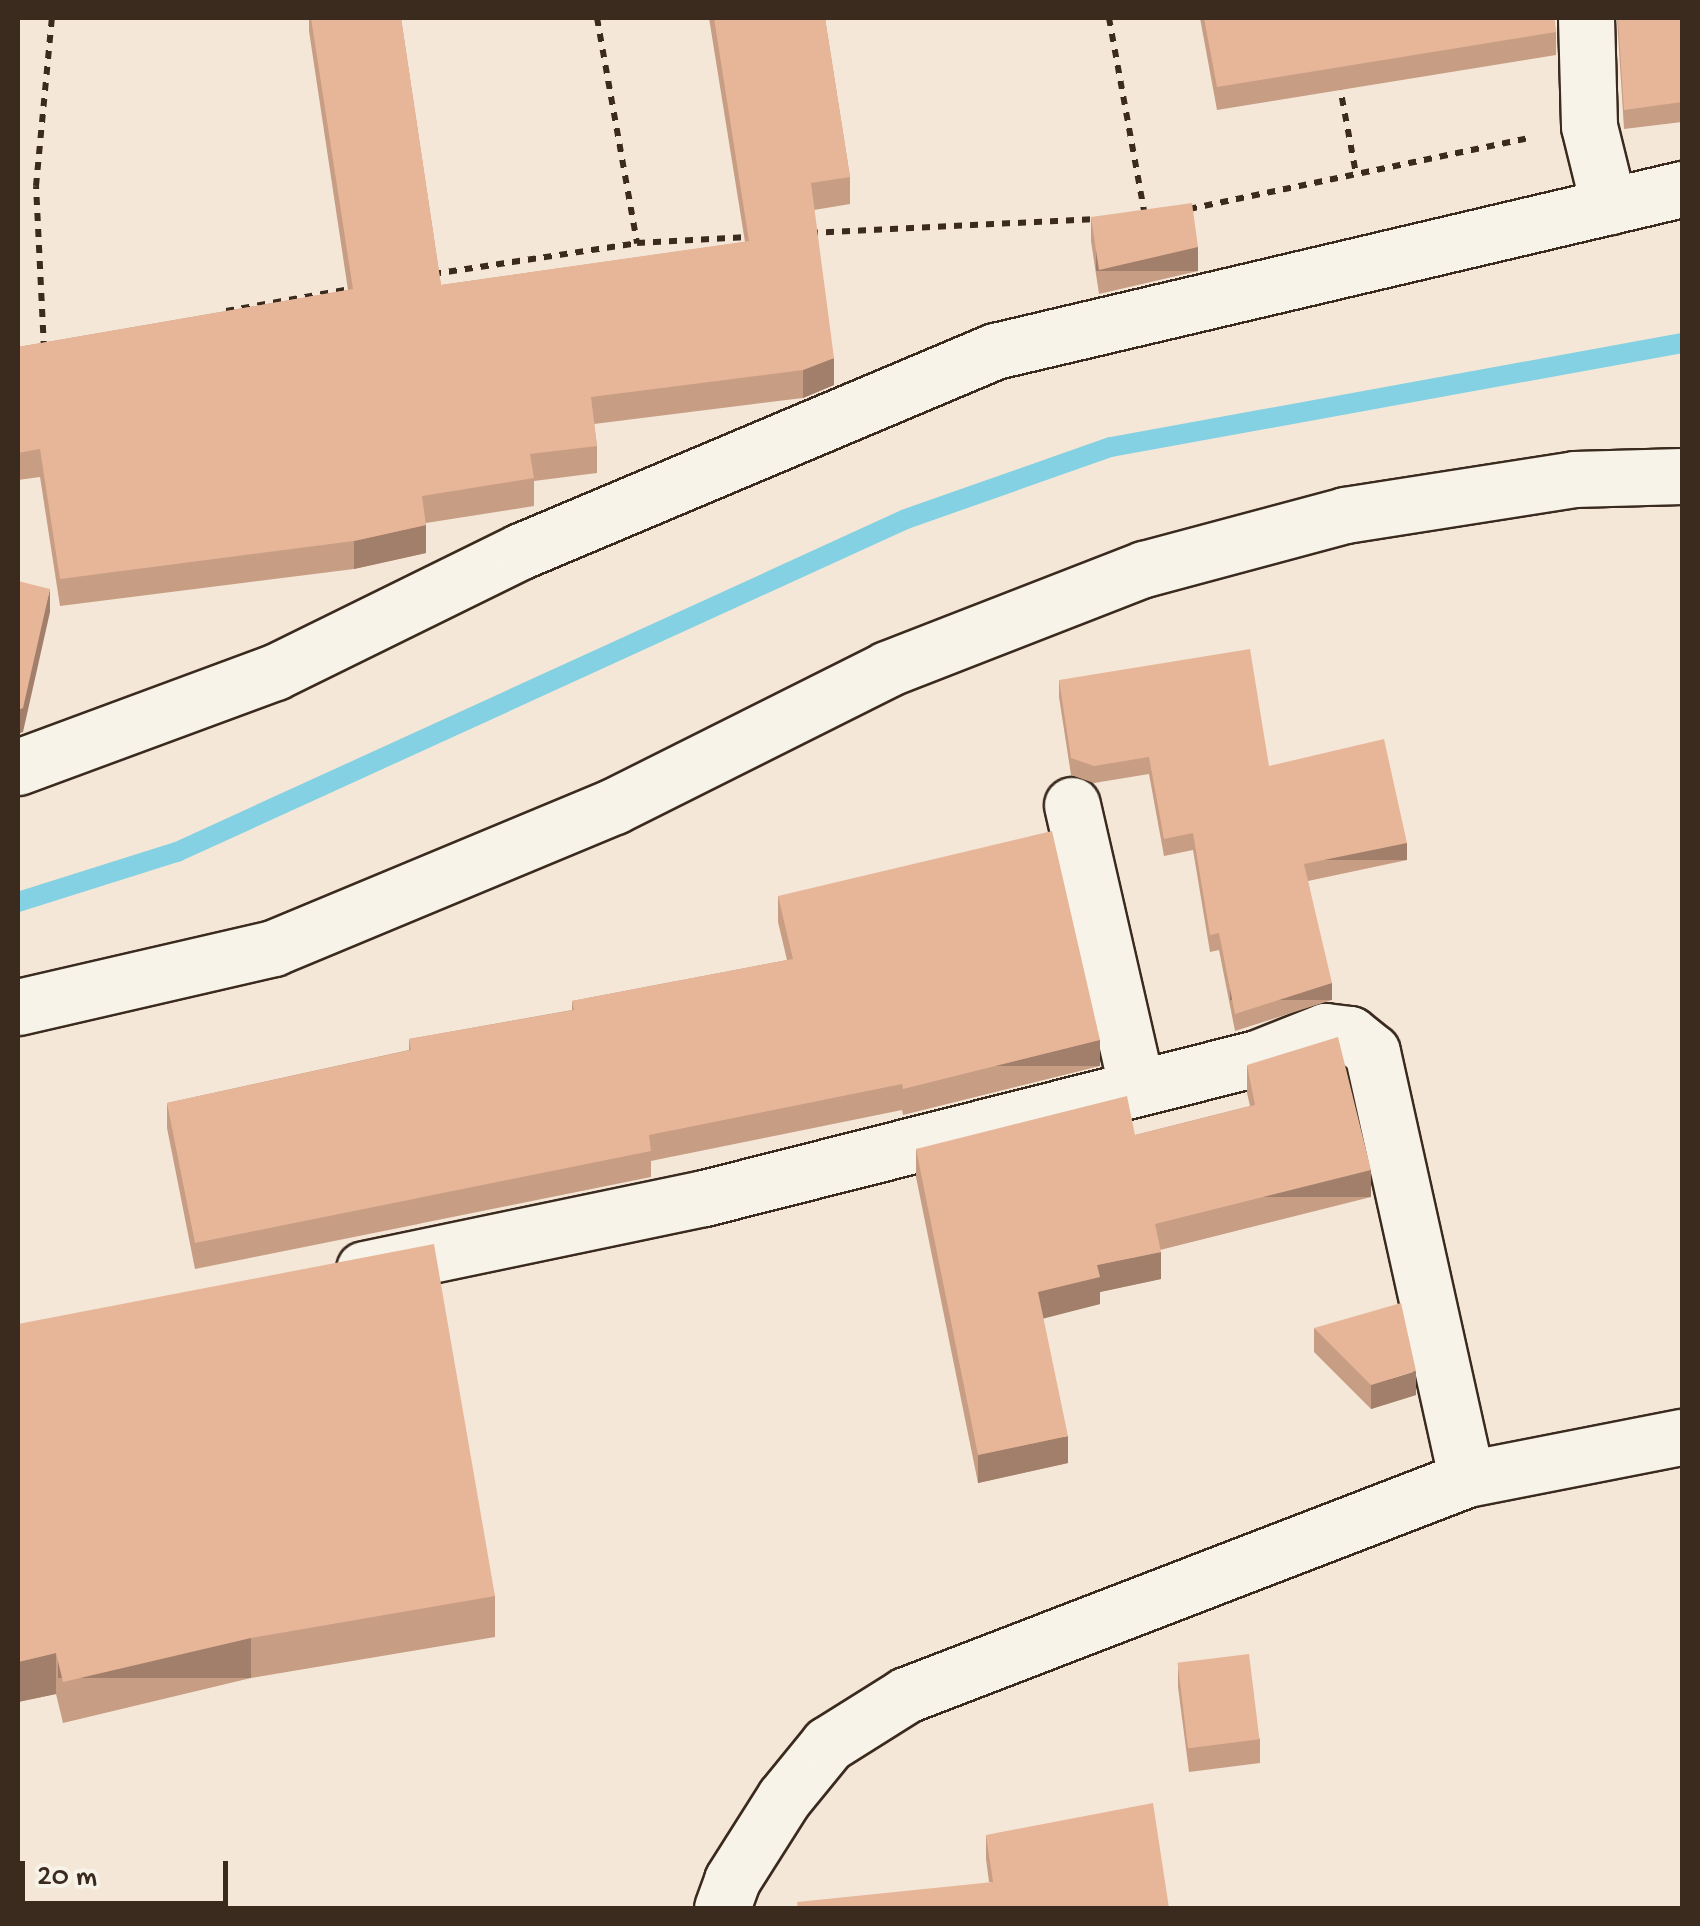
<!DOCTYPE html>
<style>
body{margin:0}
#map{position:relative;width:1700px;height:1926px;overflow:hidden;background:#f4e7d8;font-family:"Gochi Hand",sans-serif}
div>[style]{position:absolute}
.stream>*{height:20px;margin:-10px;padding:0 10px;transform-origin:10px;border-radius:10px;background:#83d1e2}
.path>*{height:6px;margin-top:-3px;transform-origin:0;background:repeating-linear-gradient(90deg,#3b2a1e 0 8px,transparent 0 16px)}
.roads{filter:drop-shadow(2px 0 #3b2a1e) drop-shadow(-2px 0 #3b2a1e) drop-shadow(0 2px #3b2a1e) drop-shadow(0 -2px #3b2a1e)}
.street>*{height:55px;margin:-27.5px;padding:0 27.5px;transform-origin:27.5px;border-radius:27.5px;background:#f7f3e8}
.wall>*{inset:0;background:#c79d84}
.shaded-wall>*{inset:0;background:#a27f6b;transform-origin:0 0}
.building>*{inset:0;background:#e7b699;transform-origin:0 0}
span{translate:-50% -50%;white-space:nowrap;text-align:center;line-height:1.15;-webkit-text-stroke:8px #f7f3e8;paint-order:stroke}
.frame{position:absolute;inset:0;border:20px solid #3b2a1e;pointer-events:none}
.scale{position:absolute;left:20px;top:1861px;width:208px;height:45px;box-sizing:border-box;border:5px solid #3b2a1e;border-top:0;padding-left:12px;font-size:30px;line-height:35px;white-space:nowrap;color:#3b2a1e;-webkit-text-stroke:8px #f7f3e8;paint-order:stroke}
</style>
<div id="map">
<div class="stream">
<i style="left:18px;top:902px;width:167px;rotate:-17.5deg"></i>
<i style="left:177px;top:852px;width:801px;rotate:-24.55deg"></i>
<i style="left:906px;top:519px;width:217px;rotate:-19.4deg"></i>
<i style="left:1111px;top:447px;width:580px;rotate:-10.32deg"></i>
</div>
<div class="path">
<i style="left:597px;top:18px;width:229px;rotate:79.9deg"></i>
<i style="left:1109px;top:18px;width:201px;rotate:79.7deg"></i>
<i style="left:1339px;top:82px;width:94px;rotate:79.5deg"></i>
<i style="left:1189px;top:209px;width:347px;rotate:-11.8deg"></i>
<i style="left:810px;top:233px;width:287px;rotate:-2.8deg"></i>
<i style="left:433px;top:274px;width:206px;rotate:-8.6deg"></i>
<i style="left:637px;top:243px;width:111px;rotate:-3.1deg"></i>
<i style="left:226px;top:311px;width:132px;rotate:-10deg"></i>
<i style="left:44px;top:349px;width:163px;rotate:-92.8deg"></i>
<i style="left:36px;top:186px;width:169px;rotate:-84.6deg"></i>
</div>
<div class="roads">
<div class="street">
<i style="left:1586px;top:18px;width:108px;rotate:88.4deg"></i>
<i style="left:1589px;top:126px;width:83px;rotate:76.1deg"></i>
<i style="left:18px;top:767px;width:274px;rotate:-20.3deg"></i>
<i style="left:275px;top:672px;width:274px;rotate:-26.2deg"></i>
<i style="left:521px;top:551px;width:514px;rotate:-22.88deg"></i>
<i style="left:995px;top:351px;width:706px;rotate:-13.27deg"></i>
<i style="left:1072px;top:805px;width:290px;rotate:77.1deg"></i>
<i style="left:18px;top:1007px;width:262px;rotate:-13deg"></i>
<i style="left:273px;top:948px;width:369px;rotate:-22.6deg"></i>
<i style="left:614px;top:806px;width:305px;rotate:-26.6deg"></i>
<i style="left:887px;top:669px;width:276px;rotate:-21.3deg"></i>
<i style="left:1144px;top:569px;width:208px;rotate:-15deg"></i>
<i style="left:1345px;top:515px;width:232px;rotate:-8.9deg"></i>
<i style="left:1574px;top:479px;width:108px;rotate:-1.6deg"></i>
<i style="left:364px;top:1269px;width:347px;rotate:-11.8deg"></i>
<i style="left:704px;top:1198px;width:570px;rotate:-14.21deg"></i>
<i style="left:1257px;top:1058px;width:73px;rotate:-21.7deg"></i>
<i style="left:1325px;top:1031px;width:25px;rotate:7deg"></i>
<i style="left:1350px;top:1034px;width:28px;rotate:39deg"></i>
<i style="left:1372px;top:1052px;width:437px;rotate:77.5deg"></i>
<i style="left:722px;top:1908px;width:30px;rotate:-70deg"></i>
<i style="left:732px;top:1880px;width:97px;rotate:-57.6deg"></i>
<i style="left:784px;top:1798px;width:70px;rotate:-50.8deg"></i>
<i style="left:828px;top:1744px;width:92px;rotate:-32.1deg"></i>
<i style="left:906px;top:1695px;width:601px;rotate:-21.06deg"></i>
<i style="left:1467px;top:1479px;width:219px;rotate:-11.1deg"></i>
</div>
</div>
<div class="wall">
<i style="clip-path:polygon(309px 18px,401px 18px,441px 285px,745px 242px,709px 18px,825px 18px,850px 177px,850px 204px,814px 210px,834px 385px,803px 398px,594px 424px,597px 446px,597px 473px,534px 481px,534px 506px,426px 523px,426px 553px,354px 569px,60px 606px,40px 477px,18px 480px,18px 347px,348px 290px,309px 31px)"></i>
<i style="clip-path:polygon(1200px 18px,1554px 18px,1556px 32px,1556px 55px,1217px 110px)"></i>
<i style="clip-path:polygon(1617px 18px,1682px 18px,1682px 122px,1624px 129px)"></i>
<i style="clip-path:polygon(1091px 217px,1198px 271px,1099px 294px,1091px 241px)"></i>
<i style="clip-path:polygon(1059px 680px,1269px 766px,1407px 860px,1308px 881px,1332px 1000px,1235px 1031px,1219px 950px,1210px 952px,1193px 850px,1164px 856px,1149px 774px,1094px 783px,1071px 775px,1059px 697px)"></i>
<i style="clip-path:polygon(778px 896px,1100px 1066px,903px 1115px,902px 1110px,651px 1161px,651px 1177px,195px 1269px,167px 1128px,167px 1103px,409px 1050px,409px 1039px,572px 1010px,572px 1001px,787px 960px,778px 922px)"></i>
<i style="clip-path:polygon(1247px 1065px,1371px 1197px,1160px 1250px,1161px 1279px,1100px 1292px,1100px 1304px,1043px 1318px,1068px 1463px,978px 1483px,916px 1177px,916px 1149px,1135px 1135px,1250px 1106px,1247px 1093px)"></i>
<i style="clip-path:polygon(18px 1324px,495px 1596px,495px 1637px,251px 1678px,63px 1723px,56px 1694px,18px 1702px)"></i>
<i style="clip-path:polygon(1314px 1328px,1416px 1395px,1371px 1409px,1314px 1352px)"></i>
<i style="clip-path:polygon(1178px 1663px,1260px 1739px,1260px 1763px,1189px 1772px,1178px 1687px)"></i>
<i style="clip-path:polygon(986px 1835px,1169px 1908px,989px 1882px,986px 1859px)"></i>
</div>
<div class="shaded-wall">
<i style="left:1198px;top:247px;width:24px;height:102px;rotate:90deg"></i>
<i style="clip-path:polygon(834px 358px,834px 385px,803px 398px,803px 370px)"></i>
<i style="clip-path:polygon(426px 525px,426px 553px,354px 569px,354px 541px)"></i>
<i style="clip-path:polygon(50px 589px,50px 612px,23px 732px,18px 734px,18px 710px)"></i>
<i style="left:1407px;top:843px;width:17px;height:105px;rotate:90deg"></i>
<i style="left:1332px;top:983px;width:17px;height:102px;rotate:90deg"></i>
<i style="left:1100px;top:1040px;width:26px;height:203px;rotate:90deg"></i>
<i style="left:1371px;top:1170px;width:27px;height:223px;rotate:90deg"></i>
<i style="clip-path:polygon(1161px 1252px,1161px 1279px,1100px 1292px,1100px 1304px,1038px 1320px,1038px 1292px,1097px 1265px)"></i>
<i style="clip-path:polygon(1416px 1371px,1416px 1395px,1371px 1409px,1371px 1385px)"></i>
<i style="clip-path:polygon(1068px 1436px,1068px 1463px,978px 1483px,978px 1455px)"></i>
<i style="left:251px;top:1638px;width:40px;height:193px;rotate:90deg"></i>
<i style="clip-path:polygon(56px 1653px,56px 1694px,18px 1702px,18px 1662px)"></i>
</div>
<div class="building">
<i style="clip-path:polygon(311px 18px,401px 18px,441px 285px,749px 241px,714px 18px,825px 18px,850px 177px,811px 183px,834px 358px,803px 370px,591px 397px,597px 446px,530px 454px,534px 478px,422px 496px,426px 525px,354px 541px,60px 579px,40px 449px,18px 453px,18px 347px,353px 289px)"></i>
<i style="clip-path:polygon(1204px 18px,1554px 18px,1556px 32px,1217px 87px)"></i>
<i style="clip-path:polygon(1618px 18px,1682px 18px,1682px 102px,1624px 110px)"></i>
<i style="clip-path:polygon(1192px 203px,1198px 247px,1099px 270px,1091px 217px)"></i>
<i style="clip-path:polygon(18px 581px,50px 589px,23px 708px,18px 710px)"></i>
<i style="clip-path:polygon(1250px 649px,1269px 766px,1384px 739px,1407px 843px,1304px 864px,1332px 983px,1235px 1014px,1219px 933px,1210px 935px,1193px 833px,1164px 839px,1149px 757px,1094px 766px,1071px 758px,1059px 680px)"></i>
<i style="clip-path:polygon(1052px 831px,1100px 1040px,903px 1089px,902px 1084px,649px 1135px,651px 1151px,195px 1243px,167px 1103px,411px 1050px,409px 1039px,574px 1010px,572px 1001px,793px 959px,778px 896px)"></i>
<i style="clip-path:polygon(1338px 1037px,1371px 1170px,1155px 1224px,1161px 1252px,1097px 1265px,1100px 1277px,1038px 1292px,1068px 1436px,978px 1455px,916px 1149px,1127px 1096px,1135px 1135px,1255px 1105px,1247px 1065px)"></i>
<i style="clip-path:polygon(434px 1244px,495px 1596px,251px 1638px,63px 1682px,56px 1653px,18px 1662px,18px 1324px)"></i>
<i style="clip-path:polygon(1401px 1303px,1416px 1371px,1371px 1385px,1314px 1328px)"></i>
<i style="left:1249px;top:1654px;width:86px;height:72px;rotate:83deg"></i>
<i style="clip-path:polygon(1153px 1803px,1169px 1908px,798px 1908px,797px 1902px,993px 1882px,986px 1835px)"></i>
</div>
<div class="frame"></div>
<div class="scale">20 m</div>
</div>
